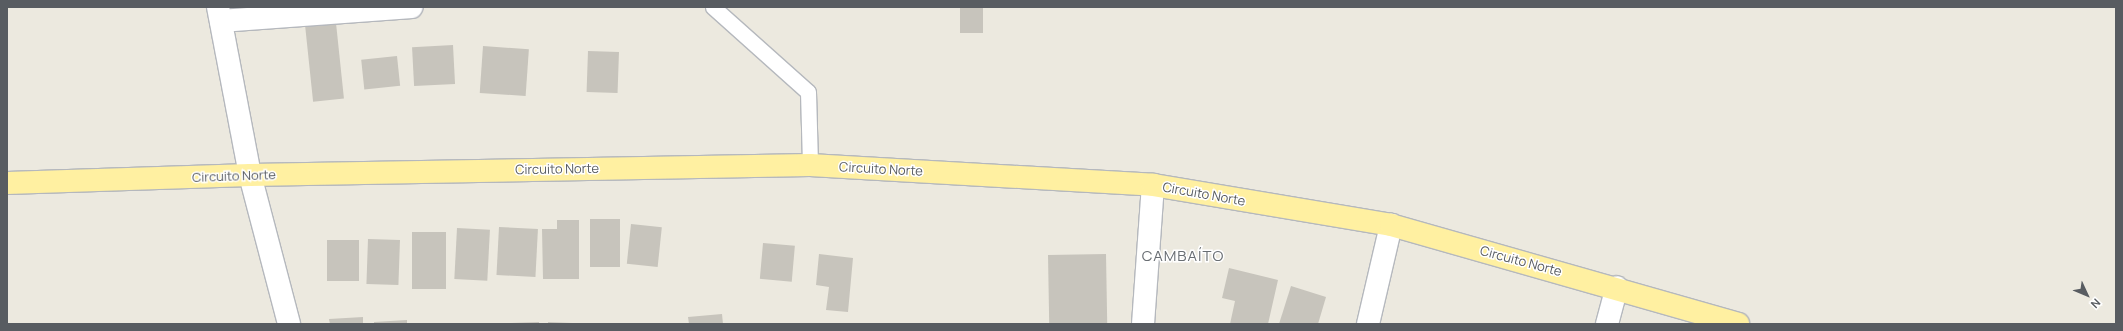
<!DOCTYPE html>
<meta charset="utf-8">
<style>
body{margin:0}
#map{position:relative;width:2123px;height:331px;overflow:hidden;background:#ece9df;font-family:Manrope,sans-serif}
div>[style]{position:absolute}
.building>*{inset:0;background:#c7c4bc;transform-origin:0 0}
.roads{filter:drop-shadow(1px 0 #b5b8bd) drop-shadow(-1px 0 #b5b8bd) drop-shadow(0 1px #b5b8bd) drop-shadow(0 -1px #b5b8bd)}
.service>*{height:15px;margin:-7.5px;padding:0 7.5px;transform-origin:7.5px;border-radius:7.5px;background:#fff}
.minor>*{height:22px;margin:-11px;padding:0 11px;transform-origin:11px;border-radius:11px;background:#fff}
.primary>*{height:22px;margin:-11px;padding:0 11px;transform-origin:11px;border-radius:11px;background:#fff0a1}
span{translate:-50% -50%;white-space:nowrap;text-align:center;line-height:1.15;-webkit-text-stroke:3px #fff;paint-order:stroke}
.street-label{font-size:13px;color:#585c61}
.quarter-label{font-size:15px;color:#696e73;letter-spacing:1px}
.frame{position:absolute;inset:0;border:8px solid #585c61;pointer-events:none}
.north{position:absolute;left:2067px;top:275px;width:40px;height:40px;-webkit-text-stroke:3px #fff;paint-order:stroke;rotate:134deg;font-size:11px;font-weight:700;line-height:16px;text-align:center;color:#585c61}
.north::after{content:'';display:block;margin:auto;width:14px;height:18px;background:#585c61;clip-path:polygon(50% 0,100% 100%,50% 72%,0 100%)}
</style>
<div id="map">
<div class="building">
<i style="left:960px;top:7px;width:23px;height:26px"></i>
<i style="left:336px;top:23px;width:76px;height:31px;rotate:84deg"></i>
<i style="left:453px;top:45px;width:39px;height:41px;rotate:87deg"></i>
<i style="left:483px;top:46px;width:46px;height:47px;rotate:4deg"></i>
<i style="left:588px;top:51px;width:31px;height:41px;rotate:2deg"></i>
<i style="left:397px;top:56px;width:30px;height:36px;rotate:84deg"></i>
<i style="left:590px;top:219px;width:30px;height:48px"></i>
<i style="clip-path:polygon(557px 220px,579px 220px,579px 279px,543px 279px,542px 229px,557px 229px)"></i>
<i style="left:631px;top:224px;width:31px;height:40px;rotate:6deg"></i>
<i style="left:499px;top:227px;width:39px;height:48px;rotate:3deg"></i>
<i style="left:457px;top:228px;width:33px;height:51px;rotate:3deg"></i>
<i style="left:446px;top:232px;width:57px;height:34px;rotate:90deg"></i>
<i style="left:368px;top:239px;width:32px;height:45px;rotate:2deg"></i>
<i style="left:327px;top:240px;width:32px;height:41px"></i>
<i style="left:763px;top:243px;width:32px;height:36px;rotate:5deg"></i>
<i style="clip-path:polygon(819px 254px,853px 258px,848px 312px,826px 310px,829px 287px,816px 285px)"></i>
<i style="left:1106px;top:254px;width:70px;height:58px;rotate:89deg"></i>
<i style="clip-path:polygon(1229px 268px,1278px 280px,1268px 324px,1230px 324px,1235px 301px,1222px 298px)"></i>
<i style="clip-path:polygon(1291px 286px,1326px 297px,1318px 324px,1279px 324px)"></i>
<i style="clip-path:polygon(722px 314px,723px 324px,689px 324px,688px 317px)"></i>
<i style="clip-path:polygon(363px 317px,363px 324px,330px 324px,329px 319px)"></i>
<i style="clip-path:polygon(407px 320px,407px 324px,374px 324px,374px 322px)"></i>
<i style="clip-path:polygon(539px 322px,539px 324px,511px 324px,511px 323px)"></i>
<i style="clip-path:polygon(548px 322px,572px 323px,572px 324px,548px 324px)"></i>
</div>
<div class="roads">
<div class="service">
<i style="left:713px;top:7px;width:127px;rotate:41.8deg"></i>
<i style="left:808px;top:92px;width:73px;rotate:88.4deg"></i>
</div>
<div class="minor">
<i style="left:218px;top:7px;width:171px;rotate:79.2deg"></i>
<i style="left:250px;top:175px;width:154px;rotate:75.3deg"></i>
<i style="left:221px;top:21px;width:191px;rotate:-4.2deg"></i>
<i style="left:1143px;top:324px;width:139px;rotate:-85.9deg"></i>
<i style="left:1368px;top:324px;width:102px;rotate:-76.9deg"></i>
<i style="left:1607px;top:324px;width:38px;rotate:-75deg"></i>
</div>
<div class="primary">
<i style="left:7px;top:183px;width:243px;rotate:-1.9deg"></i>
<i style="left:250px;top:175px;width:560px;rotate:-1.02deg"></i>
<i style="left:810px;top:165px;width:344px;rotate:3.3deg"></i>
<i style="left:1153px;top:185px;width:241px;rotate:9.5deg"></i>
<i style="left:1391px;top:225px;width:361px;rotate:15.9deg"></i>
</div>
</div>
<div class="street-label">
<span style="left:557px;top:169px;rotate:-1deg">Circuito Norte</span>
<span style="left:881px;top:169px;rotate:3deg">Circuito Norte</span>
<span style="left:234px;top:176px;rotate:-2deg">Circuito Norte</span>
<span style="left:1204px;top:194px;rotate:10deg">Circuito Norte</span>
<span style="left:1521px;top:261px;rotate:15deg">Circuito Norte</span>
</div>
<div class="quarter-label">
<span style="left:1183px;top:256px">CAMBAÍTO</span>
</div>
<div class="frame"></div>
<div class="north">N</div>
</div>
